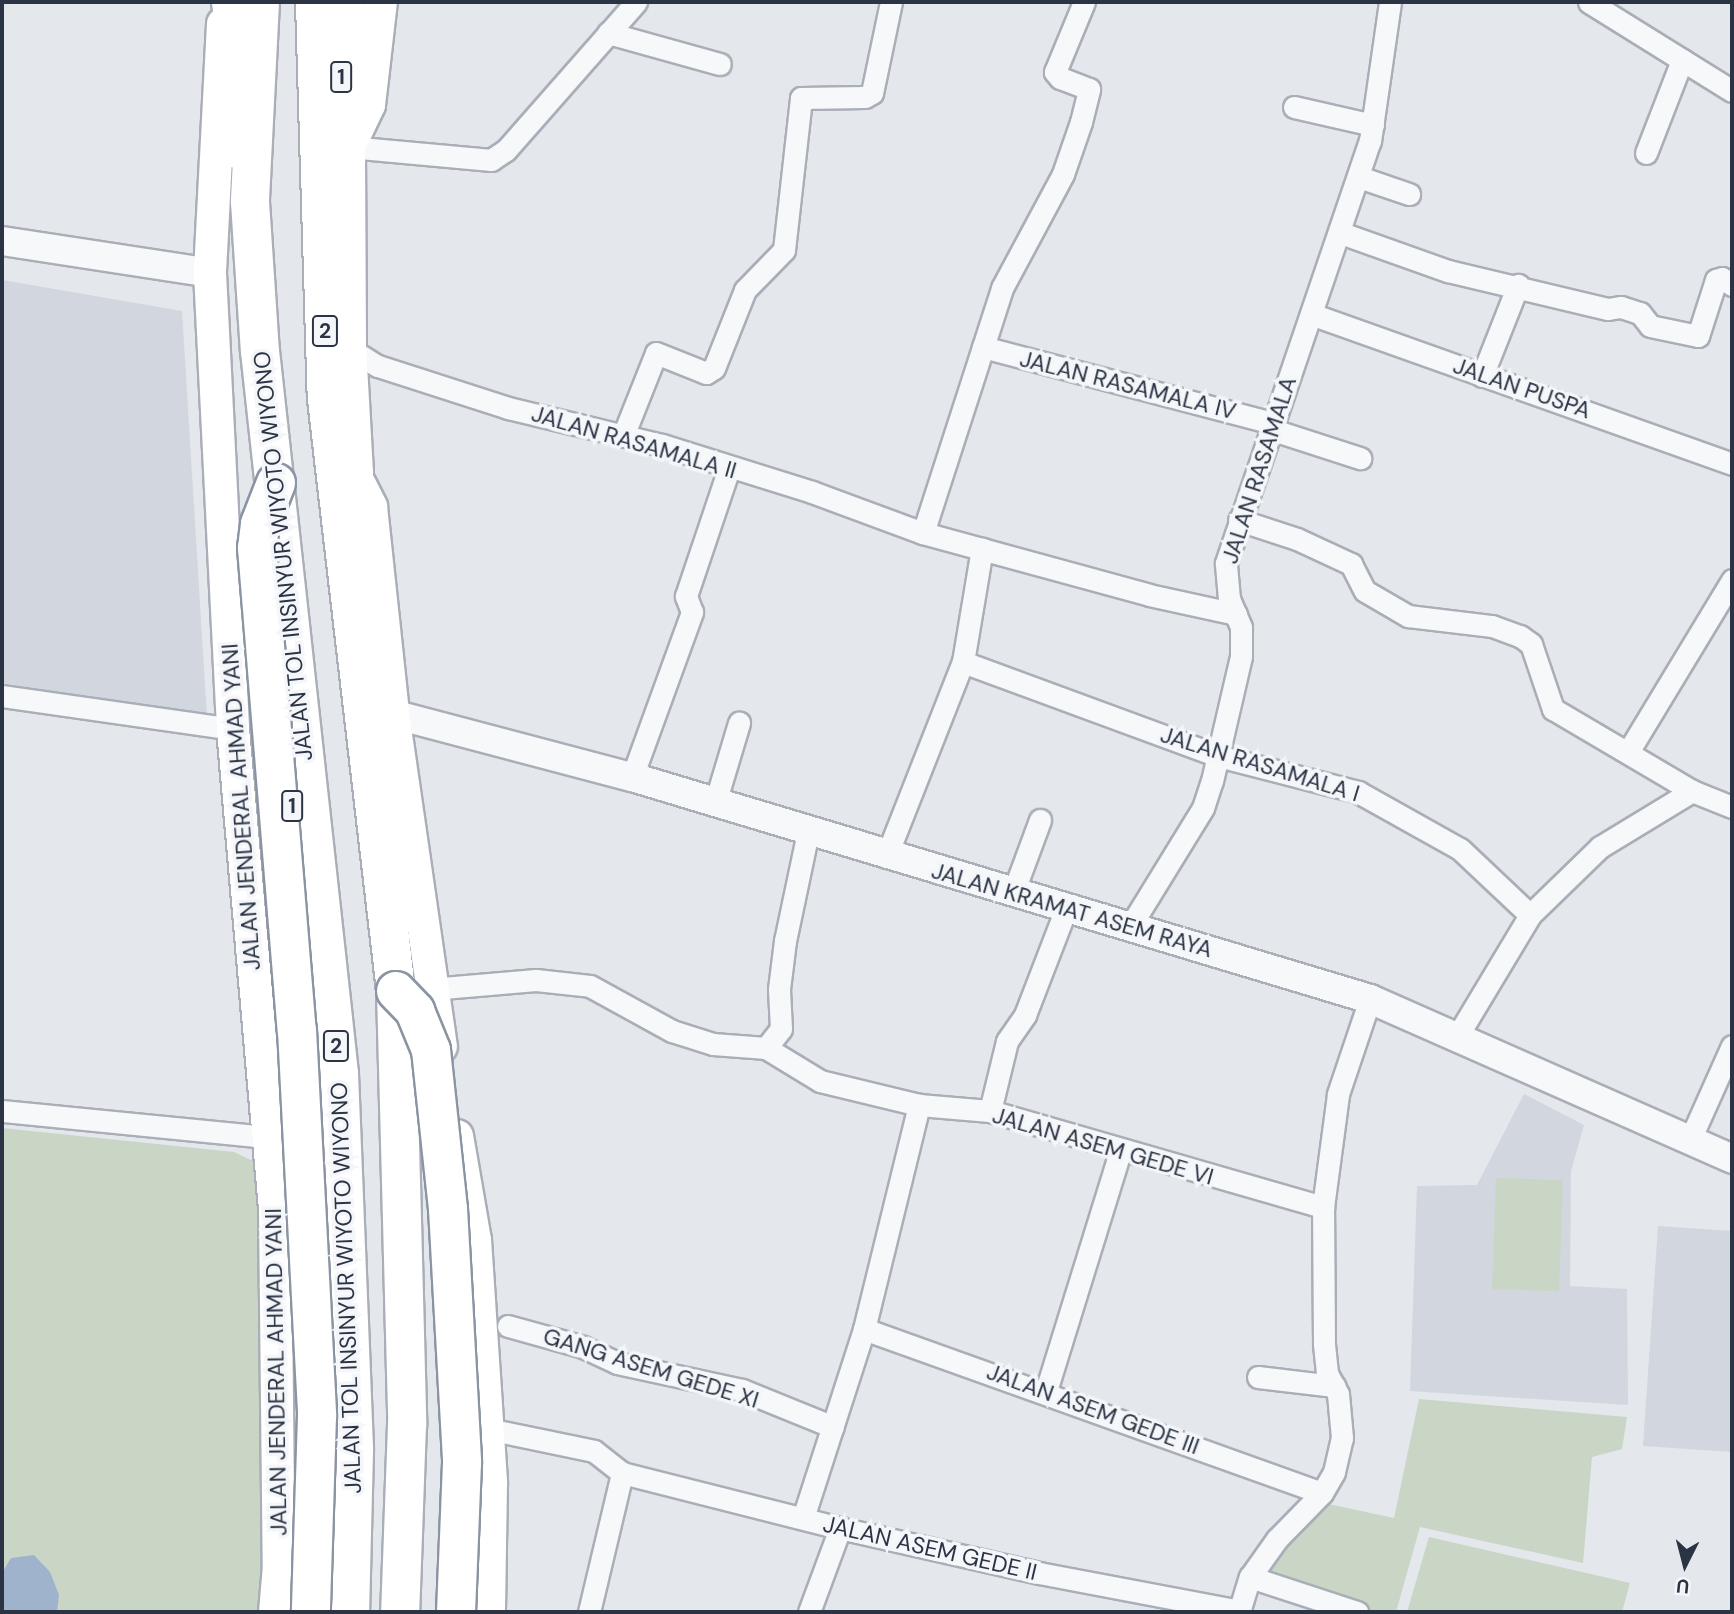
<!DOCTYPE html>
<style>
body{margin:0}
#map{position:relative;width:1734px;height:1614px;overflow:hidden;background:#e4e7ec;font-family:"DM Sans",sans-serif}
div>[style]{position:absolute}
.built>*{inset:0;background:#d2d6de}
.green>*{inset:0;background:#c9d6c5;transform-origin:0 0}
.water>*{inset:0;background:#9fb4cc}
.roads{filter:drop-shadow(2px 0 #a9aeb7) drop-shadow(-2px 0 #a9aeb7) drop-shadow(0 2px #a9aeb7) drop-shadow(0 -2px #a9aeb7)}
.minor>*{height:21px;margin:-10.5px;padding:0 10.5px;transform-origin:10.5px;border-radius:10.5px;background:#f7f8fa}
.tertiary>*{height:28px;margin:-14px;padding:0 14px;transform-origin:14px;border-radius:14px;background:#f7f8fa}
.secondary>*{height:32px;margin:-16px;padding:0 16px;transform-origin:16px;border-radius:16px;background:#fff}
.trunk>*{height:37px;margin:-18.5px;padding:0 18.5px;transform-origin:18.5px;border-radius:18.5px;background:#fff}
.motorway>*{height:38px;margin:-19px;padding:0 19px;transform-origin:19px;border-radius:19px;background:#fff}
.bridges{filter:drop-shadow(2px 0 #8b94a3) drop-shadow(-2px 0 #8b94a3) drop-shadow(0 2px #8b94a3) drop-shadow(0 -2px #8b94a3)}
.motorway-bridge>*{height:38px;margin:-19px;padding:0 19px;transform-origin:19px;border-radius:19px;background:#fff}
span{translate:-50% -50%;white-space:nowrap;text-align:center;line-height:1.15;-webkit-text-stroke:7px #f4f6f9;paint-order:stroke}
.shield-label span{padding:2px 5px;background:#f4f6f9;border:2px solid;border-radius:5px;-webkit-text-stroke-width:0}
.shield-label{font-size:21px;color:#2b3445;font-weight:700}
.street-label{font-size:23px;color:#2b3445}
.frame{position:absolute;inset:0;border:4px solid #2b3445;pointer-events:none}
.north{position:absolute;left:1650px;top:1530px;width:70px;height:70px;-webkit-text-stroke:5px #f4f6f9;paint-order:stroke;rotate:186deg;font-size:19px;font-weight:700;line-height:28px;text-align:center;color:#2b3445}
.north::after{content:'';display:block;margin:auto;width:24px;height:32px;background:#2b3445;clip-path:polygon(50% 0,100% 100%,50% 72%,0 100%)}
</style>
<div id="map">
<div class="built">
<i style="clip-path:polygon(2px 280px,182px 311px,207px 718px,2px 683px)"></i>
<i style="clip-path:polygon(1524px 1094px,1584px 1125px,1571px 1171px,1570px 1286px,1627px 1289px,1628px 1405px,1410px 1391px,1417px 1186px,1477px 1185px)"></i>
<i style="clip-path:polygon(1658px 1226px,1732px 1231px,1732px 1452px,1643px 1446px)"></i>
</div>
<div class="green">
<i style="clip-path:polygon(2px 1128px,234px 1152px,255px 1162px,265px 1176px,266px 1569px,262px 1612px,2px 1612px)"></i>
<i style="left:1496px;top:1178px;width:67px;height:111px;rotate:2deg"></i>
<i style="clip-path:polygon(1419px 1399px,1627px 1417px,1622px 1449px,1592px 1457px,1583px 1563px,1420px 1527px,1396px 1612px,1375px 1612px,1266px 1578px,1280px 1542px,1324px 1503px,1394px 1518px)"></i>
<i style="clip-path:polygon(1429px 1537px,1630px 1583px,1622px 1612px,1407px 1612px)"></i>
</div>
<div class="water">
<i style="clip-path:polygon(34px 1555px,50px 1572px,59px 1595px,57px 1612px,2px 1612px,2px 1573px,11px 1558px)"></i>
</div>
<div class="roads">
<div class="minor">
<i style="left:1589px;top:2px;width:168px;rotate:31.9deg"></i>
<i style="left:608px;top:33px;width:116px;rotate:15.5deg"></i>
<i style="left:1294px;top:107px;width:81px;rotate:12.8deg"></i>
<i style="left:349px;top:147px;width:143px;rotate:5.2deg"></i>
<i style="left:491px;top:160px;width:18px;rotate:-34deg"></i>
<i style="left:506px;top:150px;width:197px;rotate:-48.7deg"></i>
<i style="left:1646px;top:153px;width:100px;rotate:-68.8deg"></i>
<i style="left:1359px;top:177px;width:53px;rotate:18.8deg"></i>
<i style="left:1341px;top:233px;width:114px;rotate:19.6deg"></i>
<i style="left:1448px;top:271px;width:164px;rotate:13.4deg"></i>
<i style="left:1608px;top:309px;width:13px;rotate:-9deg"></i>
<i style="left:1621px;top:307px;width:20px;rotate:18deg"></i>
<i style="left:1640px;top:313px;width:16px;rotate:52deg"></i>
<i style="left:1650px;top:326px;width:49px;rotate:11.8deg"></i>
<i style="left:1698px;top:336px;width:59px;rotate:-72.2deg"></i>
<i style="left:1716px;top:280px;width:6px;rotate:-18deg"></i>
<i style="left:1722px;top:278px;width:12px;rotate:35deg"></i>
<i style="left:1311px;top:314px;width:447px;rotate:19.6deg"></i>
<i style="left:347px;top:347px;width:36px;rotate:32deg"></i>
<i style="left:378px;top:366px;width:137px;rotate:17.9deg"></i>
<i style="left:508px;top:408px;width:158px;rotate:13.5deg"></i>
<i style="left:662px;top:445px;width:157px;rotate:17.4deg"></i>
<i style="left:812px;top:492px;width:118px;rotate:20.3deg"></i>
<i style="left:923px;top:533px;width:234px;rotate:15.3deg"></i>
<i style="left:1149px;top:595px;width:89px;rotate:12.3deg"></i>
<i style="left:983px;top:347px;width:299px;rotate:14.7deg"></i>
<i style="left:1482px;top:376px;width:98px;rotate:-68.4deg"></i>
<i style="left:1270px;top:429px;width:95px;rotate:17.9deg"></i>
<i style="left:623px;top:436px;width:89px;rotate:-68.3deg"></i>
<i style="left:656px;top:353px;width:54px;rotate:21.8deg"></i>
<i style="left:706px;top:373px;width:9px;rotate:-32deg"></i>
<i style="left:714px;top:368px;width:84px;rotate:-68.3deg"></i>
<i style="left:745px;top:290px;width:56px;rotate:-45.7deg"></i>
<i style="left:784px;top:250px;width:153px;rotate:-83.6deg"></i>
<i style="left:801px;top:98px;width:64px;rotate:-0.9deg"></i>
<i style="left:865px;top:97px;width:8px;rotate:-30deg"></i>
<i style="left:872px;top:93px;width:93px;rotate:-78.2deg"></i>
<i style="left:1239px;top:520px;width:61px;rotate:18.1deg"></i>
<i style="left:1297px;top:539px;width:60px;rotate:24.8deg"></i>
<i style="left:1351px;top:564px;width:30px;rotate:63deg"></i>
<i style="left:1365px;top:591px;width:50px;rotate:30.2deg"></i>
<i style="left:1408px;top:616px;width:85px;rotate:6.8deg"></i>
<i style="left:1492px;top:626px;width:30px;rotate:20deg"></i>
<i style="left:1520px;top:636px;width:14px;rotate:36deg"></i>
<i style="left:1531px;top:644px;width:69px;rotate:71.3deg"></i>
<i style="left:1553px;top:709px;width:161px;rotate:30.5deg"></i>
<i style="left:1692px;top:791px;width:43px;rotate:21.8deg"></i>
<i style="left:923px;top:533px;width:257px;rotate:-72.1deg"></i>
<i style="left:1002px;top:288px;width:129px;rotate:-61.8deg"></i>
<i style="left:1063px;top:174px;width:55px;rotate:-70.9deg"></i>
<i style="left:1081px;top:122px;width:34px;rotate:-76deg"></i>
<i style="left:1089px;top:89px;width:31px;rotate:-159deg"></i>
<i style="left:1060px;top:78px;width:8px;rotate:-130deg"></i>
<i style="left:1055px;top:72px;width:76px;rotate:-67.5deg"></i>
<i style="left:963px;top:662px;width:272px;rotate:20.2deg"></i>
<i style="left:1218px;top:756px;width:145px;rotate:14.4deg"></i>
<i style="left:1358px;top:792px;width:117px;rotate:29.2deg"></i>
<i style="left:1460px;top:849px;width:96px;rotate:43.3deg"></i>
<i style="left:2px;top:696px;width:233px;rotate:8.1deg"></i>
<i style="left:1628px;top:752px;width:201px;rotate:-58.8deg"></i>
<i style="left:632px;top:777px;width:176px;rotate:-70deg"></i>
<i style="left:692px;top:612px;width:17px;rotate:-111deg"></i>
<i style="left:686px;top:596px;width:135px;rotate:-71.4deg"></i>
<i style="left:715px;top:803px;width:84px;rotate:-73.3deg"></i>
<i style="left:886px;top:857px;width:210px;rotate:-68.5deg"></i>
<i style="left:963px;top:662px;width:115px;rotate:-80.5deg"></i>
<i style="left:1013px;top:893px;width:78px;rotate:-69.7deg"></i>
<i style="left:1131px;top:925px;width:137px;rotate:-58.4deg"></i>
<i style="left:1203px;top:808px;width:28px;rotate:-72deg"></i>
<i style="left:1212px;top:781px;width:128px;rotate:-76.9deg"></i>
<i style="left:1241px;top:656px;width:29px;rotate:-90deg"></i>
<i style="left:1241px;top:627px;width:30px;rotate:-113deg"></i>
<i style="left:1229px;top:599px;width:36px;rotate:-95deg"></i>
<i style="left:1226px;top:563px;width:446px;rotate:-71.2deg"></i>
<i style="left:1370px;top:141px;width:140px;rotate:-81.8deg"></i>
<i style="left:431px;top:989px;width:105px;rotate:-4.9deg"></i>
<i style="left:536px;top:980px;width:54px;rotate:6.3deg"></i>
<i style="left:590px;top:986px;width:94px;rotate:28.8deg"></i>
<i style="left:672px;top:1031px;width:43px;rotate:17.6deg"></i>
<i style="left:713px;top:1044px;width:53px;rotate:4.3deg"></i>
<i style="left:1458px;top:1035px;width:140px;rotate:-59deg"></i>
<i style="left:1530px;top:915px;width:98px;rotate:-44.2deg"></i>
<i style="left:1600px;top:847px;width:108px;rotate:-31.3deg"></i>
<i style="left:766px;top:1048px;width:63px;rotate:31.4deg"></i>
<i style="left:820px;top:1081px;width:102px;rotate:13.6deg"></i>
<i style="left:919px;top:1105px;width:71px;rotate:4.8deg"></i>
<i style="left:990px;top:1111px;width:347px;rotate:16.1deg"></i>
<i style="left:766px;top:1048px;width:24px;rotate:-52deg"></i>
<i style="left:781px;top:1029px;width:40px;rotate:-92.9deg"></i>
<i style="left:779px;top:989px;width:48px;rotate:-82.9deg"></i>
<i style="left:785px;top:941px;width:111px;rotate:-78.1deg"></i>
<i style="left:2px;top:1111px;width:268px;rotate:5.6deg"></i>
<i style="left:990px;top:1111px;width:72px;rotate:-76.3deg"></i>
<i style="left:1007px;top:1041px;width:32px;rotate:-55deg"></i>
<i style="left:1025px;top:1015px;width:114px;rotate:-68.9deg"></i>
<i style="left:1689px;top:1142px;width:105px;rotate:-65.9deg"></i>
<i style="left:508px;top:1326px;width:78px;rotate:15.6deg"></i>
<i style="left:583px;top:1347px;width:38px;rotate:25deg"></i>
<i style="left:617px;top:1363px;width:128px;rotate:12.2deg"></i>
<i style="left:742px;top:1390px;width:98px;rotate:22.1deg"></i>
<i style="left:864px;top:1329px;width:486px;rotate:19.7deg"></i>
<i style="left:1258px;top:1377px;width:77px;rotate:6.8deg"></i>
<i style="left:1046px;top:1391px;width:253px;rotate:-72.8deg"></i>
<i style="left:488px;top:1429px;width:108px;rotate:11.7deg"></i>
<i style="left:594px;top:1451px;width:36px;rotate:38deg"></i>
<i style="left:622px;top:1473px;width:225px;rotate:14.2deg"></i>
<i style="left:840px;top:1528px;width:204px;rotate:12.7deg"></i>
<i style="left:1039px;top:1573px;width:205px;rotate:10.7deg"></i>
<i style="left:803px;top:1518px;width:199px;rotate:-72.1deg"></i>
<i style="left:864px;top:1329px;width:231px;rotate:-76.2deg"></i>
<i style="left:1250px;top:1577px;width:113px;rotate:18.1deg"></i>
<i style="left:589px;top:1612px;width:143px;rotate:-76.6deg"></i>
<i style="left:809px;top:1612px;width:90px;rotate:-69.7deg"></i>
<i style="left:1239px;top:1612px;width:37px;rotate:-73deg"></i>
<i style="left:1250px;top:1577px;width:47px;rotate:-54.6deg"></i>
<i style="left:1277px;top:1539px;width:64px;rotate:-45.6deg"></i>
<i style="left:1322px;top:1493px;width:24px;rotate:-60deg"></i>
<i style="left:1334px;top:1472px;width:35px;rotate:-77deg"></i>
<i style="left:1342px;top:1438px;width:44px;rotate:-95.2deg"></i>
<i style="left:1338px;top:1394px;width:24px;rotate:-118deg"></i>
<i style="left:1327px;top:1373px;width:30px;rotate:-96deg"></i>
<i style="left:1324px;top:1343px;width:136px;rotate:-90.4deg"></i>
<i style="left:1323px;top:1207px;width:114px;rotate:-82.4deg"></i>
<i style="left:1338px;top:1094px;width:100px;rotate:-71.4deg"></i>
</div>
<div class="tertiary">
<i style="left:2px;top:241px;width:210px;rotate:8.7deg"></i>
<i style="left:393px;top:714px;width:247px;rotate:14.8deg"></i>
<i style="left:632px;top:777px;width:771px;rotate:16.74deg"></i>
<i style="left:1370px;top:999px;width:396px;rotate:23.8deg"></i>
</div>
<div class="secondary">
<i style="left:223px;top:24px;width:249px;rotate:93deg"></i>
<i style="left:210px;top:273px;width:457px;rotate:87.1deg"></i>
<i style="left:233px;top:729px;width:483px;rotate:85deg"></i>
<i style="left:275px;top:1210px;width:356px;rotate:89.4deg"></i>
<i style="left:279px;top:1566px;width:46px;rotate:95deg"></i>
<i style="left:346px;top:153px;width:53px;rotate:-64.4deg"></i>
<i style="left:369px;top:105px;width:104px;rotate:-83.4deg"></i>
<i style="left:354px;top:473px;width:38px;rotate:63deg"></i>
<i style="left:371px;top:507px;width:208px;rotate:83.9deg"></i>
<i style="left:393px;top:714px;width:336px;rotate:81.8deg"></i>
<i style="left:457px;top:1136px;width:106px;rotate:80.2deg"></i>
<i style="left:475px;top:1240px;width:244px;rotate:86.2deg"></i>
<i style="left:491px;top:1483px;width:129px;rotate:90.9deg"></i>
</div>
<div class="trunk">
<i style="left:230px;top:2px;width:42px;rotate:81.9deg"></i>
<i style="left:236px;top:44px;width:105px;rotate:90deg"></i>
<i style="left:346px;top:2px;width:95px;rotate:94.2deg"></i>
<i style="left:339px;top:97px;width:56px;rotate:82.9deg"></i>
<i style="left:346px;top:153px;width:194px;rotate:89.7deg"></i>
<i style="left:347px;top:347px;width:126px;rotate:86.8deg"></i>
<i style="left:354px;top:473px;width:32px;rotate:95deg"></i>
</div>
<div class="motorway">
<i style="left:260px;top:2px;width:200px;rotate:92.9deg"></i>
<i style="left:250px;top:202px;width:149px;rotate:86.2deg"></i>
<i style="left:260px;top:351px;width:727px;rotate:83.76deg"></i>
<i style="left:339px;top:1074px;width:377px;rotate:87.7deg"></i>
<i style="left:354px;top:1451px;width:161px;rotate:91.4deg"></i>
<i style="left:315px;top:2px;width:397px;rotate:88.3deg"></i>
<i style="left:327px;top:399px;width:596px;rotate:83.35deg"></i>
<i style="left:396px;top:991px;width:434px;rotate:88.5deg"></i>
<i style="left:407px;top:1425px;width:187px;rotate:92.1deg"></i>
</div>
</div>
<div class="bridges">
<div class="motorway-bridge">
<i style="left:276px;top:483px;width:44px;rotate:111.3deg"></i>
<i style="left:260px;top:524px;width:24px;rotate:97deg"></i>
<i style="left:257px;top:548px;width:484px;rotate:85.3deg"></i>
<i style="left:297px;top:1030px;width:387px;rotate:87deg"></i>
<i style="left:317px;top:1416px;width:196px;rotate:91.8deg"></i>
<i style="left:396px;top:991px;width:28px;rotate:46deg"></i>
<i style="left:415px;top:1011px;width:42px;rotate:67.7deg"></i>
<i style="left:431px;top:1050px;width:160px;rotate:83.9deg"></i>
<i style="left:448px;top:1209px;width:254px;rotate:86.8deg"></i>
<i style="left:462px;top:1463px;width:149px;rotate:92.3deg"></i>
</div>
</div>
<div class="shield-label">
<span style="left:341px;top:77px">1</span>
<span style="left:325px;top:331px">2</span>
<span style="left:292px;top:806px">1</span>
<span style="left:336px;top:1046px">2</span>
</div>
<div class="street-label">
<span style="left:1128px;top:385px;rotate:14deg">JALAN RASAMALA IV</span>
<span style="left:1522px;top:388px;rotate:19deg">JALAN PUSPA</span>
<span style="left:634px;top:442px;rotate:16deg">JALAN RASAMALA II</span>
<span style="left:1259px;top:470px;rotate:-72deg">JALAN RASAMALA</span>
<span style="left:283px;top:556px;rotate:-96deg">JALAN TOL INSINYUR WIYOTO WIYONO</span>
<span style="left:1260px;top:764px;rotate:17deg">JALAN RASAMALA I</span>
<span style="left:241px;top:807px;rotate:-94deg">JALAN JENDERAL AHMAD YANI</span>
<span style="left:1072px;top:910px;rotate:16deg">JALAN KRAMAT ASEM RAYA</span>
<span style="left:1103px;top:1146px;rotate:16deg">JALAN ASEM GEDE VI</span>
<span style="left:346px;top:1288px;rotate:-92deg">JALAN TOL INSINYUR WIYOTO WIYONO</span>
<span style="left:651px;top:1368px;rotate:17deg">GANG ASEM GEDE XI</span>
<span style="left:276px;top:1372px;rotate:-91deg">JALAN JENDERAL AHMAD YANI</span>
<span style="left:1093px;top:1409px;rotate:20deg">JALAN ASEM GEDE III</span>
<span style="left:930px;top:1548px;rotate:13deg">JALAN ASEM GEDE II</span>
</div>
<div class="frame"></div>
<div class="north">U</div>
</div>
